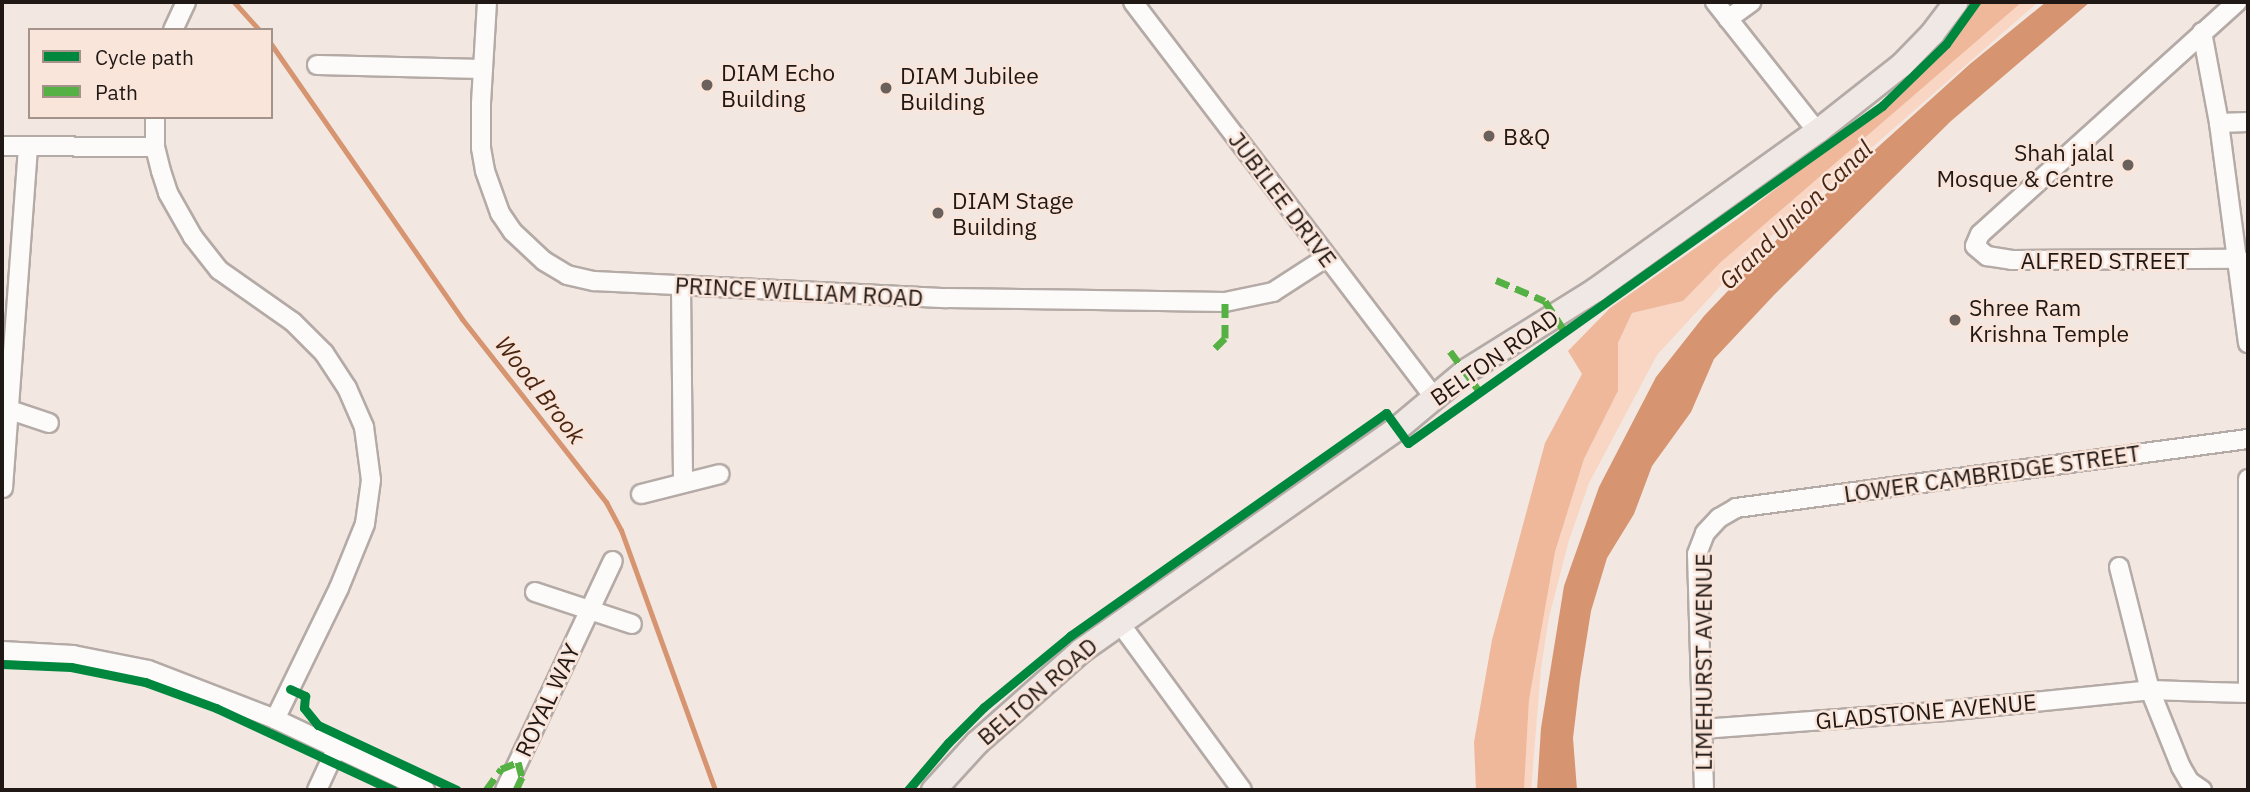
<!DOCTYPE html>
<style>
body{margin:0}
#map{position:relative;width:2250px;height:792px;overflow:hidden;background:#f3e7e1;font-family:"IBM Plex Sans",sans-serif}
div>[style]{position:absolute}
.green>*{inset:0;background:#f9d5c3}
.forest>*{inset:0;background:#f0b89a}
.water>*{inset:0;background:#d69470}
.stream>*{height:5px;margin:-2.5px;padding:0 2.5px;transform-origin:2.5px;border-radius:2.5px;background:#d69470}
.roads{filter:drop-shadow(2px 0 #b4aaa6) drop-shadow(-2px 0 #b4aaa6) drop-shadow(0 2px #b4aaa6) drop-shadow(0 -2px #b4aaa6)}
.minor>*{height:18px;margin:-9px;padding:0 9px;transform-origin:9px;border-radius:9px;background:#fdfbfa}
.major>*{height:23px;margin:-11.5px;padding:0 11.5px;transform-origin:11.5px;border-radius:11.5px;background:#efe8e4}
.quiet>*{height:7px;margin-top:-3.5px;transform-origin:0;background:repeating-linear-gradient(90deg,#55b144 0 14px,transparent 0 21px)}
.cycleway>*{height:9px;margin:-4.5px;padding:0 4.5px;transform-origin:4.5px;border-radius:4.5px;background:#00873e}
.dots>*{width:19px;height:19px;translate:-50% -50%;box-sizing:border-box;border:4px solid #fae5da;border-radius:50%}
span{translate:-50% -50%;white-space:nowrap;text-align:center;line-height:1.15;-webkit-text-stroke:5px #fae5da;paint-order:stroke}
.poi-label{font-size:23px;color:#201815}
.left{translate:0 -50%;text-align:left}
.right{translate:-100% -50%;text-align:right}
.street-label{font-size:23px;color:#201815}
.water-label{font-size:24px;color:#4a2611;font-style:italic}
.frame{position:absolute;inset:0;border:4px solid #201815;pointer-events:none}
.legend{position:absolute;left:28px;top:28px;width:245px;height:91px;box-sizing:border-box;background:#fae5da;border:2px solid #a3938b;margin:0;padding:9px 12px;list-style:none;font-size:21px;color:#201815}
.legend li{display:flex;align-items:center;gap:14px;height:35px}
.legend b{width:35px;border:2px solid #a3938b}
</style>
<div id="map">
<div class="green">
<i style="clip-path:polygon(2022px 2px,2038px 2px,1747px 257px,1657px 355px,1589px 483px,1569px 540px,1549px 617px,1541px 668px,1531px 790px,1524px 790px,1529px 700px,1555px 552px,1584px 459px,1618px 391px,1618px 343px,1632px 313px,1683px 301px,1721px 262px)"></i>
</div>
<div class="forest">
<i style="clip-path:polygon(1981px 2px,2022px 2px,1721px 262px,1683px 301px,1632px 313px,1618px 343px,1618px 391px,1584px 459px,1555px 552px,1529px 700px,1524px 790px,1476px 790px,1474px 742px,1492px 640px,1545px 443px,1582px 374px,1568px 351px,1610px 308px,1737px 219px,1896px 95px)"></i>
</div>
<div class="water">
<i style="clip-path:polygon(2046px 2px,2090px 2px,1951px 121px,1775px 294px,1714px 359px,1691px 412px,1652px 466px,1634px 514px,1607px 558px,1591px 611px,1580px 680px,1573px 738px,1577px 790px,1537px 790px,1541px 728px,1564px 586px,1599px 487px,1656px 377px,1704px 316px,1787px 229px,1970px 64px)"></i>
</div>
<div class="stream">
<i style="left:234px;top:2px;width:38px;rotate:48deg"></i>
<i style="left:271px;top:44px;width:335px;rotate:55.2deg"></i>
<i style="left:462px;top:319px;width:233px;rotate:51.8deg"></i>
<i style="left:606px;top:502px;width:32px;rotate:62deg"></i>
<i style="left:621px;top:530px;width:276px;rotate:70.1deg"></i>
</div>
<div class="roads">
<div class="minor">
<i style="left:487px;top:2px;width:102px;rotate:93.4deg"></i>
<i style="left:481px;top:104px;width:44px;rotate:90deg"></i>
<i style="left:481px;top:148px;width:23px;rotate:80deg"></i>
<i style="left:485px;top:171px;width:45px;rotate:70.3deg"></i>
<i style="left:500px;top:213px;width:23px;rotate:56deg"></i>
<i style="left:513px;top:232px;width:42px;rotate:43.1deg"></i>
<i style="left:544px;top:261px;width:27px;rotate:31deg"></i>
<i style="left:567px;top:275px;width:28px;rotate:13deg"></i>
<i style="left:594px;top:281px;width:353px;rotate:2.8deg"></i>
<i style="left:947px;top:298px;width:278px;rotate:0.8deg"></i>
<i style="left:1225px;top:302px;width:49px;rotate:-11.8deg"></i>
<i style="left:1273px;top:292px;width:64px;rotate:-32.9deg"></i>
<i style="left:1133px;top:2px;width:497px;rotate:52.7deg"></i>
<i style="left:1715px;top:2px;width:164px;rotate:51.7deg"></i>
<i style="left:2237px;top:2px;width:346px;rotate:137.9deg"></i>
<i style="left:1980px;top:234px;width:13px;rotate:113deg"></i>
<i style="left:1975px;top:246px;width:16px;rotate:40deg"></i>
<i style="left:1987px;top:256px;width:25px;rotate:9deg"></i>
<i style="left:2012px;top:260px;width:227px;rotate:-0.3deg"></i>
<i style="left:1728px;top:19px;width:29px;rotate:-36deg"></i>
<i style="left:173px;top:30px;width:31px;rotate:-65deg"></i>
<i style="left:2202px;top:32px;width:93px;rotate:79.4deg"></i>
<i style="left:2219px;top:123px;width:222px;rotate:82.5deg"></i>
<i style="left:317px;top:65px;width:166px;rotate:1.4deg"></i>
<i style="left:155px;top:117px;width:30px;rotate:90deg"></i>
<i style="left:155px;top:147px;width:25px;rotate:76deg"></i>
<i style="left:161px;top:171px;width:23px;rotate:72deg"></i>
<i style="left:168px;top:193px;width:51px;rotate:60.4deg"></i>
<i style="left:193px;top:237px;width:42px;rotate:51.8deg"></i>
<i style="left:219px;top:270px;width:90px;rotate:35.1deg"></i>
<i style="left:293px;top:322px;width:44px;rotate:45deg"></i>
<i style="left:324px;top:353px;width:42px;rotate:56.7deg"></i>
<i style="left:347px;top:388px;width:43px;rotate:66.4deg"></i>
<i style="left:364px;top:427px;width:53px;rotate:82.5deg"></i>
<i style="left:371px;top:480px;width:44px;rotate:97.8deg"></i>
<i style="left:365px;top:524px;width:69px;rotate:112.1deg"></i>
<i style="left:339px;top:588px;width:146px;rotate:116deg"></i>
<i style="left:2219px;top:123px;width:29px;rotate:-2deg"></i>
<i style="left:2px;top:146px;width:153px;rotate:0.4deg"></i>
<i style="left:681px;top:286px;width:197px;rotate:89.4deg"></i>
<i style="left:10px;top:410px;width:41px;rotate:18.4deg"></i>
<i style="left:3px;top:488px;width:342px;rotate:-85.8deg"></i>
<i style="left:641px;top:494px;width:81px;rotate:-14.2deg"></i>
<i style="left:2119px;top:567px;width:127px;rotate:75.9deg"></i>
<i style="left:2150px;top:690px;width:83px;rotate:68.1deg"></i>
<i style="left:2181px;top:767px;width:16px;rotate:60deg"></i>
<i style="left:2189px;top:781px;width:16px;rotate:35deg"></i>
<i style="left:535px;top:592px;width:102px;rotate:18.3deg"></i>
<i style="left:1119px;top:622px;width:208px;rotate:53.8deg"></i>
<i style="left:2px;top:651px;width:71px;rotate:3.2deg"></i>
<i style="left:73px;top:655px;width:76px;rotate:11.3deg"></i>
<i style="left:148px;top:670px;width:136px;rotate:21.1deg"></i>
<i style="left:275px;top:719px;width:166px;rotate:25.3deg"></i>
<i style="left:2248px;top:693px;width:214px;rotate:-90deg"></i>
<i style="left:1702px;top:729px;width:244px;rotate:-4.2deg"></i>
<i style="left:1945px;top:711px;width:206px;rotate:-5.8deg"></i>
<i style="left:2150px;top:690px;width:98px;rotate:1.8deg"></i>
<i style="left:317px;top:790px;width:45px;rotate:-65.1deg"></i>
<i style="left:505px;top:790px;width:253px;rotate:-64.8deg"></i>
<i style="left:1704px;top:790px;width:236px;rotate:-91.7deg"></i>
<i style="left:1697px;top:554px;width:22px;rotate:-69deg"></i>
<i style="left:1705px;top:533px;width:21px;rotate:-47deg"></i>
<i style="left:1719px;top:518px;width:20px;rotate:-30deg"></i>
<i style="left:1736px;top:508px;width:517px;rotate:-7.68deg"></i>
</div>
<div class="major">
<i style="left:933px;top:790px;width:65px;rotate:-47.5deg"></i>
<i style="left:977px;top:742px;width:139px;rotate:-41.5deg"></i>
<i style="left:1081px;top:650px;width:386px;rotate:-35.1deg"></i>
<i style="left:1397px;top:428px;width:89px;rotate:-40deg"></i>
<i style="left:1465px;top:371px;width:155px;rotate:-32deg"></i>
<i style="left:1596px;top:289px;width:272px;rotate:-35.6deg"></i>
<i style="left:1817px;top:131px;width:107px;rotate:-38.2deg"></i>
<i style="left:1901px;top:65px;width:45px;rotate:-45.9deg"></i>
<i style="left:1932px;top:33px;width:39px;rotate:-53deg"></i>
</div>
</div>
<div class="quiet">
<i style="left:1496px;top:280px;width:53px;rotate:23.2deg"></i>
<i style="left:1545px;top:301px;width:37px;rotate:57deg"></i>
<i style="left:1215px;top:348px;width:14px;rotate:-45deg"></i>
<i style="left:1225px;top:338px;width:36px;rotate:-90deg"></i>
<i style="left:1450px;top:351px;width:51px;rotate:53.8deg"></i>
<i style="left:486px;top:790px;width:26px;rotate:-54deg"></i>
<i style="left:501px;top:769px;width:18px;rotate:-22deg"></i>
<i style="left:518px;top:762px;width:16px;rotate:75deg"></i>
<i style="left:522px;top:777px;width:14px;rotate:115deg"></i>
</div>
<div class="cycleway">
<i style="left:2px;top:664px;width:69px;rotate:2.5deg"></i>
<i style="left:71px;top:667px;width:76px;rotate:11.5deg"></i>
<i style="left:145px;top:682px;width:76px;rotate:20.1deg"></i>
<i style="left:216px;top:708px;width:195px;rotate:24.9deg"></i>
<i style="left:290px;top:689px;width:17px;rotate:25deg"></i>
<i style="left:305px;top:696px;width:12px;rotate:95deg"></i>
<i style="left:304px;top:708px;width:22px;rotate:51deg"></i>
<i style="left:318px;top:725px;width:153px;rotate:25.1deg"></i>
<i style="left:908px;top:790px;width:62px;rotate:-49.6deg"></i>
<i style="left:948px;top:743px;width:51px;rotate:-45deg"></i>
<i style="left:984px;top:707px;width:112px;rotate:-39.5deg"></i>
<i style="left:1070px;top:636px;width:387px;rotate:-35.2deg"></i>
<i style="left:1386px;top:413px;width:37px;rotate:54deg"></i>
<i style="left:1408px;top:443px;width:582px;rotate:-35.41deg"></i>
<i style="left:1882px;top:106px;width:89px;rotate:-44.1deg"></i>
<i style="left:1946px;top:44px;width:52px;rotate:-54.5deg"></i>
</div>
<div class="dots">
<i style="left:707px;top:85px;background:#6a605c"></i>
<i style="left:886px;top:88px;background:#6a605c"></i>
<i style="left:1489px;top:136px;background:#6a605c"></i>
<i style="left:2128px;top:165px;background:#6a605c"></i>
<i style="left:938px;top:213px;background:#6a605c"></i>
<i style="left:1955px;top:320px;background:#6a605c"></i>
</div>
<div class="poi-label">
<span class="left" style="left:721px;top:85px">DIAM Echo<br>Building</span>
<span class="left" style="left:900px;top:88px">DIAM Jubilee<br>Building</span>
<span class="left" style="left:1503px;top:136px">B&amp;Q</span>
<span class="right" style="left:2114px;top:165px">Shah jalal<br>Mosque &amp; Centre</span>
<span class="left" style="left:952px;top:213px">DIAM Stage<br>Building</span>
<span class="left" style="left:1969px;top:320px">Shree Ram<br>Krishna Temple</span>
</div>
<div class="street-label">
<span style="left:1283px;top:199px;rotate:53deg">JUBILEE DRIVE</span>
<span style="left:2105px;top:260px">ALFRED STREET</span>
<span style="left:799px;top:291px;rotate:3deg">PRINCE WILLIAM ROAD</span>
<span style="left:1494px;top:357px;rotate:-35deg">BELTON ROAD</span>
<span style="left:1992px;top:473px;rotate:-8deg">LOWER CAMBRIDGE STREET</span>
<span style="left:1703px;top:662px;rotate:-90deg">LIMEHURST AVENUE</span>
<span style="left:1037px;top:691px;rotate:-41deg">BELTON ROAD</span>
<span style="left:547px;top:700px;rotate:-65deg">ROYAL WAY</span>
<span style="left:1926px;top:711px;rotate:-5deg">GLADSTONE AVENUE</span>
</div>
<div class="water-label">
<span style="left:1796px;top:215px;rotate:-44deg">Grand Union Canal</span>
<span style="left:540px;top:390px;rotate:52deg">Wood Brook</span>
</div>
<div class="frame"></div>
<ul class="legend">
<li><b style="height:9px;background:#00873e"></b>Cycle path</li>
<li><b style="height:9px;background:#55b144"></b>Path</li>
</ul>
</div>
